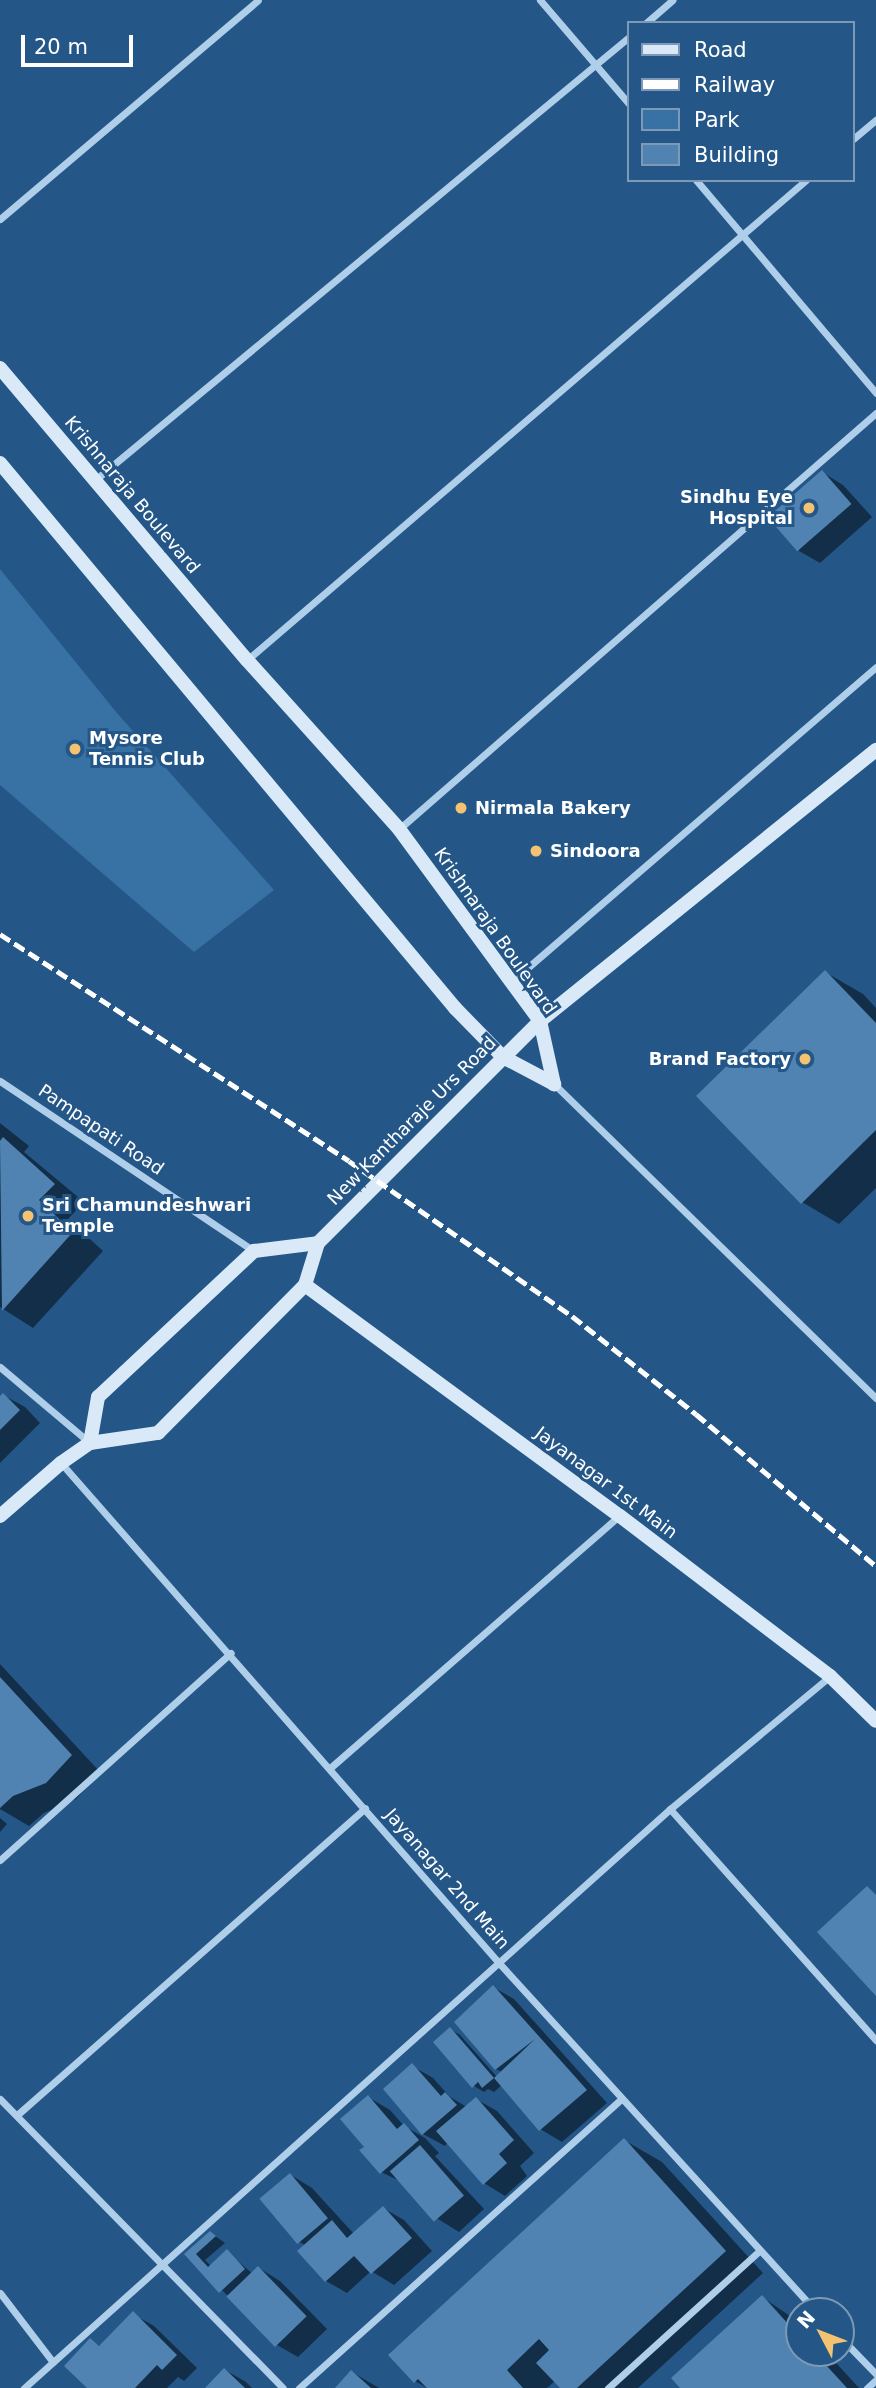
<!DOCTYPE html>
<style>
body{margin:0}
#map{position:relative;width:876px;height:2388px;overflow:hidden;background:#245787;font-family:"DejaVu Sans",sans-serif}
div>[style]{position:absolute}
.green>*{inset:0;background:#3871a4}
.shadow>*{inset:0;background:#0007}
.building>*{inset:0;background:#5083b1;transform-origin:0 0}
.street>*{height:7px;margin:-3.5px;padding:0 3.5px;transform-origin:3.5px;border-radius:3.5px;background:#afcee9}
.secondary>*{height:14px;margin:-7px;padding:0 7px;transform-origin:7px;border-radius:7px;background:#d9e9f7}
.rail>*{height:5px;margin-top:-2.5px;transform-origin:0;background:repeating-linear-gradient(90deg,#fff 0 12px,transparent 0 17px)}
.dots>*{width:19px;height:19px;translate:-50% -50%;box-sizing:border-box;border:4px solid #245787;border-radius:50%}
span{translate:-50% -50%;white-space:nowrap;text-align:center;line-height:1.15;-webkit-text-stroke:6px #245787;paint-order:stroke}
.street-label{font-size:18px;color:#fff}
.poi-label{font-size:18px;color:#fff;font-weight:700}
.right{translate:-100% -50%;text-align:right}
.left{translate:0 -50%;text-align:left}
.legend{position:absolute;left:627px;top:21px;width:228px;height:161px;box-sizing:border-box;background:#245787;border:2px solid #7c9ab7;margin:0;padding:9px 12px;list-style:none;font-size:21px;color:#fff}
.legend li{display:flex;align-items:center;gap:14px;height:35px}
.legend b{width:35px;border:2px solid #7c9ab7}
.north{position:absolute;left:785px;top:2297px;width:70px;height:70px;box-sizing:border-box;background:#245787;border:2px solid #7c9ab7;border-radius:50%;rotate:312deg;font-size:19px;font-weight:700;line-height:28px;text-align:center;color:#fff}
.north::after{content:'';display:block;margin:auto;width:24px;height:32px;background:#f4c372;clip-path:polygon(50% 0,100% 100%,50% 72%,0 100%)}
.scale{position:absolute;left:21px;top:35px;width:112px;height:32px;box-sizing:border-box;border:4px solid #fff;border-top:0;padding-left:9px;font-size:21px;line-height:24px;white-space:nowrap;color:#fff;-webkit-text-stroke:5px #245787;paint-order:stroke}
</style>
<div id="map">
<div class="green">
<i style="clip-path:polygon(0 569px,117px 713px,274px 890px,194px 952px,0 785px)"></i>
</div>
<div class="shadow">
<i style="clip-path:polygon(822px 472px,843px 485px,872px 517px,820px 563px,799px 551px)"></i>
<i style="clip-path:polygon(825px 972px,863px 994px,876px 1008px,876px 1188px,839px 1224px,802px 1202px)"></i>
<i style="clip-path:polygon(0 1123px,29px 1146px,24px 1152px,84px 1202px,68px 1219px,103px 1251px,33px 1328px,0 1307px)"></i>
<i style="clip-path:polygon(3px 1395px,25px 1407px,40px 1423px,0 1463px,0 1398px)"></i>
<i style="clip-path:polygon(0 1664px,101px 1773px,76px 1799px,44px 1813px,29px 1826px,0 1809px)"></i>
<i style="clip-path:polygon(0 1818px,7px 1824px,0 1832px)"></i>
<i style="clip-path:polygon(493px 1987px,514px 1999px,607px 2103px,562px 2142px,540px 2129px,502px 2085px,494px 2092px,488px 2089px,484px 2092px,474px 2086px,450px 2029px,460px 2035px,497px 2077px,502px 2072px,496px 2069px)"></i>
<i style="clip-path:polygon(412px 2066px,433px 2078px,450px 2097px,467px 2107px,476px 2099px,497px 2111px,534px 2153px,520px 2166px,527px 2176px,505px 2196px,484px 2183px,448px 2142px,445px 2146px,423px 2134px)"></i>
<i style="clip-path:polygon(368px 2097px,390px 2110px,404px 2126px,425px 2138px,439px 2153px,435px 2156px,484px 2209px,459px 2232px,438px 2219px,404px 2183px,381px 2172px,367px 2148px)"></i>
<i style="clip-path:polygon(624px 2140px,662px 2162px,763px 2273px,638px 2388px,562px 2388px,555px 2381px,547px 2388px,427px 2388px,415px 2381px)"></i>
<i style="clip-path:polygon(291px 2175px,312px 2188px,354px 2234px,383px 2208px,404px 2220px,432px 2251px,394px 2285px,371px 2271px,347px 2293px,326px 2281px,306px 2246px,300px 2242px)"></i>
<i style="clip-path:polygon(211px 2233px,225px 2243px,205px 2260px,211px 2266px,227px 2252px,253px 2274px,259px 2268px,280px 2281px,327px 2329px,298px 2357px,277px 2345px,187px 2255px)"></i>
<i style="clip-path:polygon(762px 2297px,799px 2322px,799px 2353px,827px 2353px,859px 2388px,683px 2388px)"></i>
<i style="clip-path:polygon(133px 2314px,154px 2326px,197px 2368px,184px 2381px,178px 2377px,167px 2388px,90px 2388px,91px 2341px,101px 2347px)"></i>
<i style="clip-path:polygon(225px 2370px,246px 2382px,252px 2388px,207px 2388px)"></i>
<i style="clip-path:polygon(352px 2372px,379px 2388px,337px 2388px)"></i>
</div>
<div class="building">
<i style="left:822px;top:470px;width:45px;height:72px;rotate:49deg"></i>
<i style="clip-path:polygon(825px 970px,876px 1023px,876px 1130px,801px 1204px,696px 1096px)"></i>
<i style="clip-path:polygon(3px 1137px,55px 1184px,39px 1200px,73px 1232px,2px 1311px,0 1141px)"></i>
<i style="clip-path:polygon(3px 1393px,20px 1410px,0 1430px,0 1396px)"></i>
<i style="clip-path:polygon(0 1677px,72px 1755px,46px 1783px,13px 1796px,0 1808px)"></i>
<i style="clip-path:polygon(867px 1886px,876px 1895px,876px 1996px,817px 1932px)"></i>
<i style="clip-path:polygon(493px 1985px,587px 2090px,539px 2131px,494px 2078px,535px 2039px,495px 2070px,454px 2022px)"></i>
<i style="clip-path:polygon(450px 2027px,494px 2078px,482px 2088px,478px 2082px,472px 2088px,433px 2042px)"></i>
<i style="clip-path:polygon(412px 2063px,441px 2096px,445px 2092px,457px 2105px,422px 2135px,383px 2089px)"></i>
<i style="clip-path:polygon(368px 2095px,397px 2129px,404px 2123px,419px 2140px,380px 2174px,359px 2150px,364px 2147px,340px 2119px)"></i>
<i style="clip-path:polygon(476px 2097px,514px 2140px,499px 2154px,507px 2163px,483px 2185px,436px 2131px)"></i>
<i style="clip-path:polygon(624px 2138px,726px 2251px,577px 2388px,560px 2388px,536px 2363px,549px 2350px,539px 2339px,507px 2370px,523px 2388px,427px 2388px,418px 2379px,414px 2383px,388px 2355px)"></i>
<i style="left:420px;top:2145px;width:67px;height:40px;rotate:49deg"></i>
<i style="left:290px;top:2173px;width:59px;height:40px;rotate:50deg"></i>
<i style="clip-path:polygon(383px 2206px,412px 2238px,371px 2274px,354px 2256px,325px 2282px,297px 2251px,332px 2220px,347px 2238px)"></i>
<i style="clip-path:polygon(210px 2231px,216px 2236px,196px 2254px,208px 2267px,227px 2249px,245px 2269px,219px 2293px,184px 2254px)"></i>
<i style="left:258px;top:2266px;width:70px;height:44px;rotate:46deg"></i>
<i style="clip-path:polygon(762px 2295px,799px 2336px,799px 2353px,815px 2353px,847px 2388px,680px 2388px,671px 2378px)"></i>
<i style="clip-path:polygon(133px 2311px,177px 2355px,162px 2370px,157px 2365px,135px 2388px,87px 2388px,64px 2366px,90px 2338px,99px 2346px)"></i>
<i style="clip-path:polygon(224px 2368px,245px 2388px,205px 2388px)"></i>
<i style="clip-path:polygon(351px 2370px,371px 2388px,335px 2388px)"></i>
</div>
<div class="street">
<i style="left:540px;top:0;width:137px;rotate:49.4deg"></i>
<i style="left:646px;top:23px;width:35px;rotate:-41deg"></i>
<i style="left:853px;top:139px;width:30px;rotate:-40deg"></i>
<i style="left:696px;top:180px;width:279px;rotate:49.8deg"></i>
<i style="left:0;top:219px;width:338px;rotate:-40.3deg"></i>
<i style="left:95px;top:480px;width:694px;rotate:-39.68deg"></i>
<i style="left:247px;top:660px;width:737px;rotate:-40.65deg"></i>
<i style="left:399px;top:829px;width:633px;rotate:-41.09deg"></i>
<i style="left:511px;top:982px;width:482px;rotate:-40.8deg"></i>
<i style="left:0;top:1081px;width:306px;rotate:33.8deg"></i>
<i style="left:554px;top:1084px;width:450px;rotate:44.3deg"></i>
<i style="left:0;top:1367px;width:118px;rotate:40.2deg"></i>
<i style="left:61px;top:1463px;width:665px;rotate:48.78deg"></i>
<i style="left:499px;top:1963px;width:471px;rotate:47.7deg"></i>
<i style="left:330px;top:1768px;width:383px;rotate:-41.1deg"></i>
<i style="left:670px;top:1809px;width:310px;rotate:48.3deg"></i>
<i style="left:0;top:1860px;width:310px;rotate:-41.9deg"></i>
<i style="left:0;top:2099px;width:404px;rotate:45.6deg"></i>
<i style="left:17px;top:2115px;width:464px;rotate:-41.4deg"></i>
<i style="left:0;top:2293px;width:87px;rotate:52.5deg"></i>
<i style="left:841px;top:2338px;width:50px;rotate:45.8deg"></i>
<i style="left:24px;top:2388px;width:868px;rotate:-41.87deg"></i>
<i style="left:670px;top:1809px;width:208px;rotate:-39.7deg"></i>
<i style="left:299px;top:2388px;width:433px;rotate:-41.9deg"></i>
<i style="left:608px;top:2388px;width:204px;rotate:-42.2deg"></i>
<i style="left:867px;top:2388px;width:12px;rotate:-42deg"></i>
</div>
<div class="secondary">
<i style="left:0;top:368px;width:382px;rotate:49.8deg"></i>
<i style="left:247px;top:660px;width:227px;rotate:48deg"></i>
<i style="left:399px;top:829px;width:238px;rotate:53.7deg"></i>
<i style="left:540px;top:1021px;width:65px;rotate:77.5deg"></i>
<i style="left:0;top:463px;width:710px;rotate:50.14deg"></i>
<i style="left:455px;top:1008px;width:69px;rotate:45.6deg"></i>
<i style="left:503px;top:1057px;width:58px;rotate:27.9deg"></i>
<i style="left:305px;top:1285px;width:391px;rotate:36.3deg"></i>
<i style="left:620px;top:1516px;width:264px;rotate:37.3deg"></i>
<i style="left:830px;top:1676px;width:64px;rotate:44.4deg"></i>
<i style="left:90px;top:1443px;width:69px;rotate:-8.4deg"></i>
<i style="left:158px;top:1433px;width:209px;rotate:-45.2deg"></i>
<i style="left:305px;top:1285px;width:44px;rotate:-72.8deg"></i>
<i style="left:0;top:1516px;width:81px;rotate:-41deg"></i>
<i style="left:61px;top:1463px;width:35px;rotate:-35deg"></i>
<i style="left:90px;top:1443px;width:47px;rotate:-80.1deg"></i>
<i style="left:98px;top:1397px;width:214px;rotate:-43.1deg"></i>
<i style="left:254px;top:1251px;width:64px;rotate:-7.1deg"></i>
<i style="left:318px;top:1243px;width:314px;rotate:-45deg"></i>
<i style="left:540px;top:1021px;width:432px;rotate:-38.9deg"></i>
</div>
<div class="rail">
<i style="left:0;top:934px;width:416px;rotate:33deg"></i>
<i style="left:349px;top:1161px;width:272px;rotate:34.8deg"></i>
<i style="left:572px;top:1316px;width:158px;rotate:38.3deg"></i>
<i style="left:696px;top:1414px;width:236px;rotate:40.2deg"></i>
</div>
<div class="dots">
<i style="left:809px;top:508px;background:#f4c372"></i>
<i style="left:75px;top:749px;background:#f4c372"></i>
<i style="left:461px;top:808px;background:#f4c372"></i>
<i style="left:536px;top:851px;background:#f4c372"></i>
<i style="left:805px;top:1059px;background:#f4c372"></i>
<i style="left:28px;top:1216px;background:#f4c372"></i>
</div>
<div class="street-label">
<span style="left:132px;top:495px;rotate:50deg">Krishnaraja Boulevard</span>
<span style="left:495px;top:931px;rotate:55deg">Krishnaraja Boulevard</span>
<span style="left:412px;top:1121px;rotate:-45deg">New Kantharaje Urs Road</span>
<span style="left:101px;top:1130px;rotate:34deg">Pampapati Road</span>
<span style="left:606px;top:1483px;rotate:37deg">Jayanagar 1st Main</span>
<span style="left:447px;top:1879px;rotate:49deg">Jayanagar 2nd Main</span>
</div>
<div class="poi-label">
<span class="right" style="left:793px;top:508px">Sindhu Eye<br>Hospital</span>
<span class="left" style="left:89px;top:749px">Mysore<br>Tennis Club</span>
<span class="left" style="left:475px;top:808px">Nirmala Bakery</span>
<span class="left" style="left:550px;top:851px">Sindoora</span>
<span class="right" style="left:791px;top:1059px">Brand Factory</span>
<span class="left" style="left:42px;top:1216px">Sri Chamundeshwari<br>Temple</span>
</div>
<ul class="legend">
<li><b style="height:9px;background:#d9e9f7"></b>Road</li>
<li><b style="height:9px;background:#fff"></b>Railway</li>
<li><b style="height:19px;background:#3871a4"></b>Park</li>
<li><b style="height:19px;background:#5083b1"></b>Building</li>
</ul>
<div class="north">N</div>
<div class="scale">20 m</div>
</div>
